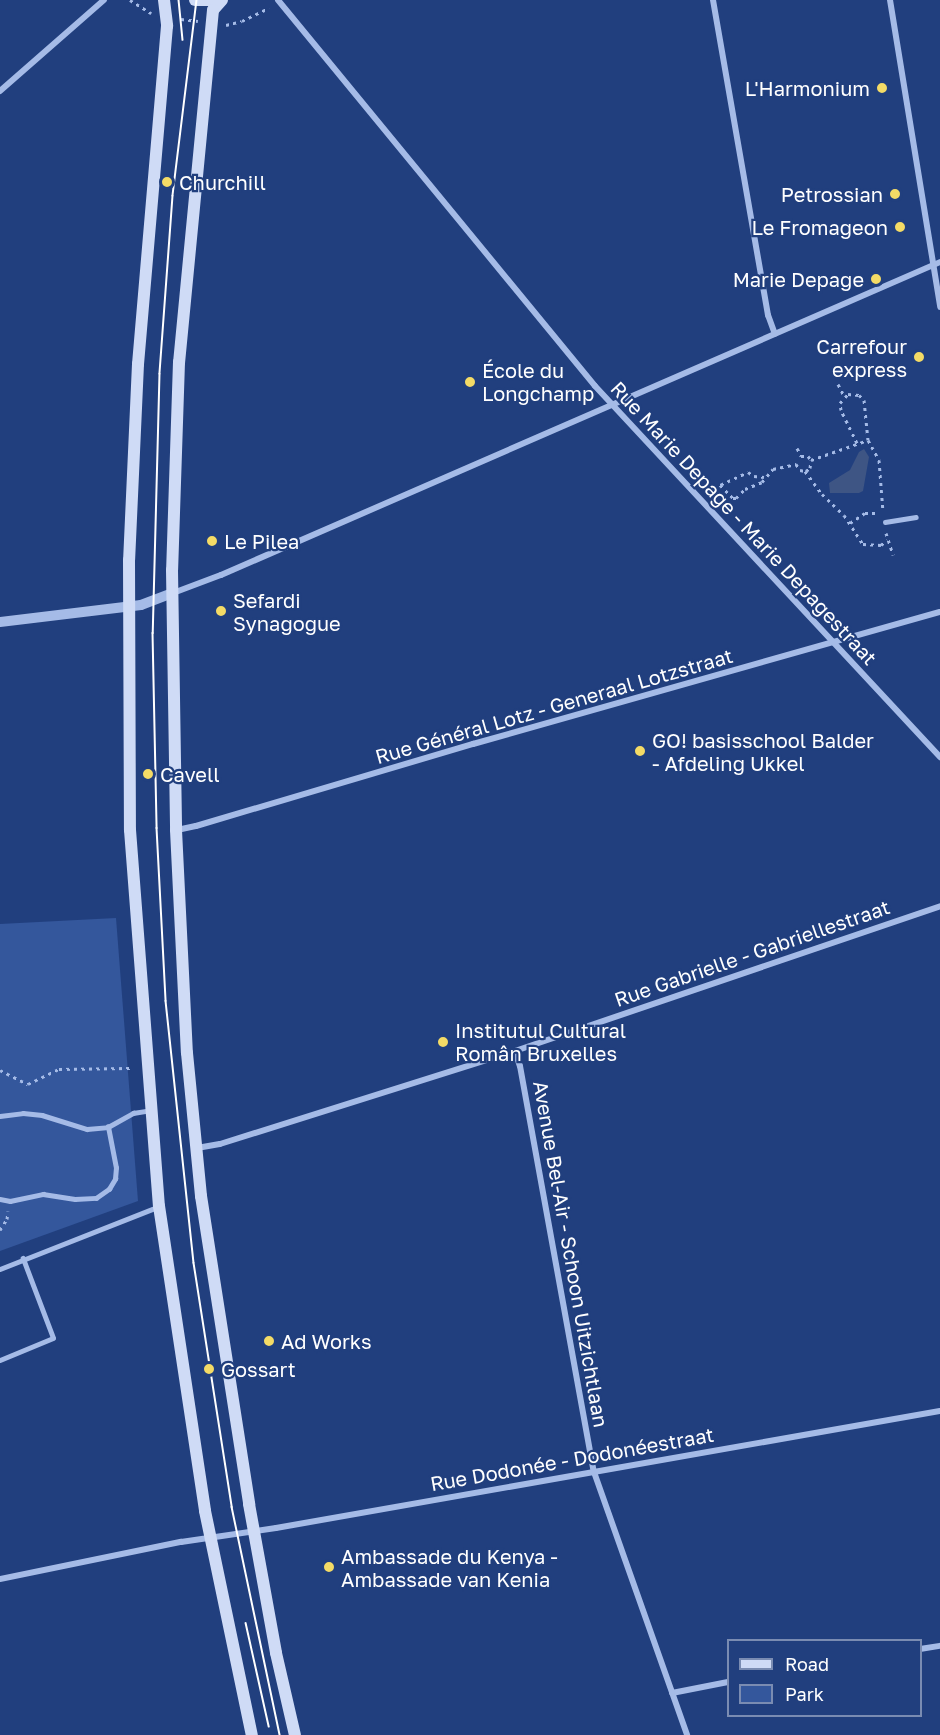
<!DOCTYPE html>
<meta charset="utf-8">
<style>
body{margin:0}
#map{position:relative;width:940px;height:1735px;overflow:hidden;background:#213f7e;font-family:"Golos Text",sans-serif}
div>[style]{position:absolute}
.green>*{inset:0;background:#34579c}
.water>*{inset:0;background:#3e5584}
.path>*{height:3px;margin-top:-1.5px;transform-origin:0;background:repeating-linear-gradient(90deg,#a5bbe7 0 3px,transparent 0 7.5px)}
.service>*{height:4.5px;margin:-2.25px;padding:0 2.25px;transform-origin:2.25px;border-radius:2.25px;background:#a5bbe7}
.minor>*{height:6px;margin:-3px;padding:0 3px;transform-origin:3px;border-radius:3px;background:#a5bbe7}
.tertiary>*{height:10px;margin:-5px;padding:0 5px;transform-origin:5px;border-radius:5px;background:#a5bbe7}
.secondary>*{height:12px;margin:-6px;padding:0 6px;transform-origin:6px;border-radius:6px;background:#cfdbf6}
.tram>*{height:1.5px;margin:-0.75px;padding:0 0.75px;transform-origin:0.75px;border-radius:0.75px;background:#fff}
.dots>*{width:16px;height:16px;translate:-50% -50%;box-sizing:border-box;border:3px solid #213f7e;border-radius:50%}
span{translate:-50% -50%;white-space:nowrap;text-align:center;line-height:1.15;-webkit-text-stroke:4.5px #213f7e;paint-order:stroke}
.poi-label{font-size:20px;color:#fff}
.right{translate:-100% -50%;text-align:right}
.left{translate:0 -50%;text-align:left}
.street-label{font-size:20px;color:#fff}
.legend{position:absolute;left:727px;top:1639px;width:195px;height:78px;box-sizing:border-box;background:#213f7e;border:2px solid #7a8cb2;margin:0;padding:8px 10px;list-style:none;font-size:18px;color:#fff}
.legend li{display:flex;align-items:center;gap:12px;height:30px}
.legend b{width:30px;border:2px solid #7a8cb2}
</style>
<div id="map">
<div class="green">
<i style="clip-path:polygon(116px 918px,138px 1201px,0 1251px,0 924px)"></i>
</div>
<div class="water">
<i style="clip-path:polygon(864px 449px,869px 457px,863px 491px,859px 493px,830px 493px,829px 483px,850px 470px,859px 452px)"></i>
</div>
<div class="path">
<i style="left:130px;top:0;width:25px;rotate:32deg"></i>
<i style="left:181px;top:19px;width:17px;rotate:7deg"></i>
<i style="left:226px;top:25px;width:16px;rotate:-14deg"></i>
<i style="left:242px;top:21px;width:30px;rotate:-26deg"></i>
<i style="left:838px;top:384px;width:13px;rotate:63deg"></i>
<i style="left:857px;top:443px;width:37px;rotate:-116deg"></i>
<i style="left:841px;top:410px;width:7px;rotate:-98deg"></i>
<i style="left:840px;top:403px;width:12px;rotate:-48deg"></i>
<i style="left:848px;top:394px;width:11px;rotate:5deg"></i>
<i style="left:859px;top:395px;width:7px;rotate:45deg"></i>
<i style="left:864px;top:400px;width:40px;rotate:84.3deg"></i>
<i style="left:868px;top:440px;width:23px;rotate:61deg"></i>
<i style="left:879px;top:460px;width:52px;rotate:85.6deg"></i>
<i style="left:797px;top:448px;width:9px;rotate:63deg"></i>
<i style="left:801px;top:456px;width:7px"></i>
<i style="left:808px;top:456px;width:5px;rotate:53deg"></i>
<i style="left:811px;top:460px;width:60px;rotate:-19.3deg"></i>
<i style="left:796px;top:464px;width:7px;rotate:56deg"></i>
<i style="left:800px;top:470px;width:5px;rotate:11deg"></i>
<i style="left:805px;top:471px;width:29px;rotate:54deg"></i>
<i style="left:822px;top:494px;width:30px;rotate:44deg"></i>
<i style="left:844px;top:515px;width:35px;rotate:57deg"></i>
<i style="left:863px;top:544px;width:18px;rotate:3deg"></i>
<i style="left:881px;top:545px;width:8px;rotate:-40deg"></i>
<i style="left:806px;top:471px;width:5px;rotate:-37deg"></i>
<i style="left:810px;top:468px;width:8px;rotate:-83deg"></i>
<i style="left:720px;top:485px;width:18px;rotate:45deg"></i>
<i style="left:733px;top:498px;width:3px"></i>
<i style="left:736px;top:498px;width:13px;rotate:-45deg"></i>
<i style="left:745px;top:489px;width:18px;rotate:-22deg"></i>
<i style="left:762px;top:482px;width:17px;rotate:-50deg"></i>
<i style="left:773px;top:469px;width:24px;rotate:-12deg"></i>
<i style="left:707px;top:491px;width:45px;rotate:-24.9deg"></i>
<i style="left:748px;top:472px;width:7px;rotate:34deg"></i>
<i style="left:754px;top:476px;width:10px;rotate:6deg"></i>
<i style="left:850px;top:523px;width:18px;rotate:-34deg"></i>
<i style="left:865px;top:513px;width:13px"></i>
<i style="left:886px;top:533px;width:23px;rotate:72deg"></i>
<i style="left:0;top:1070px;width:31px;rotate:27deg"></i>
<i style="left:28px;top:1084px;width:34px;rotate:-26deg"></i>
<i style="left:59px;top:1069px;width:71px;rotate:-0.8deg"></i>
<i style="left:0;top:1230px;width:13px;rotate:-58deg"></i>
<i style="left:7px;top:1219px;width:8px;rotate:-83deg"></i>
</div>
<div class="service">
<i style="left:885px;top:522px;width:31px;rotate:-9deg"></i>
<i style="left:0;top:1116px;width:23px;rotate:-7deg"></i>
<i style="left:23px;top:1113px;width:19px;rotate:6deg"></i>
<i style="left:42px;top:1115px;width:47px;rotate:17.3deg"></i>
<i style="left:87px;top:1129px;width:21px;rotate:-5deg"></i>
<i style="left:108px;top:1127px;width:29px;rotate:-29deg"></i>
<i style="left:133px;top:1113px;width:18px;rotate:-9deg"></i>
<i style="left:0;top:1199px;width:10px;rotate:11deg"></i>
<i style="left:10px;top:1201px;width:34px;rotate:-12deg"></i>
<i style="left:43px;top:1194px;width:32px;rotate:9deg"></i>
<i style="left:75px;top:1199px;width:21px;rotate:-3deg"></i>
<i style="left:96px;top:1198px;width:16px;rotate:-35deg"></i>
<i style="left:109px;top:1189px;width:12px;rotate:-59deg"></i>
<i style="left:115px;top:1179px;width:11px;rotate:-85deg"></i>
<i style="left:116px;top:1168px;width:42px;rotate:-101deg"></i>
<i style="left:0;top:1269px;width:169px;rotate:-21.5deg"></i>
<i style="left:0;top:1360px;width:57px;rotate:-22.5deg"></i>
<i style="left:53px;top:1338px;width:85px;rotate:-110.8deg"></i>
</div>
<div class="minor">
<i style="left:278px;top:0;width:499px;rotate:50.6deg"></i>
<i style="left:595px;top:386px;width:507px;rotate:47.08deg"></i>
<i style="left:713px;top:0;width:320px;rotate:80.1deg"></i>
<i style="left:768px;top:315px;width:20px;rotate:70deg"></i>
<i style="left:890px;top:0;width:311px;rotate:80.7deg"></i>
<i style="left:0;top:91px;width:138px;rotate:-41.2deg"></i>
<i style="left:173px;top:593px;width:51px;rotate:-20.6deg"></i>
<i style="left:221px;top:575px;width:784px;rotate:-23.52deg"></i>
<i style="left:177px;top:830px;width:19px;rotate:-12deg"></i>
<i style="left:196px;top:826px;width:289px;rotate:-16.5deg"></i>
<i style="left:473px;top:744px;width:485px;rotate:-15.8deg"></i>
<i style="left:515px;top:1051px;width:16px;rotate:72deg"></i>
<i style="left:520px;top:1066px;width:413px;rotate:79.7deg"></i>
<i style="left:594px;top:1472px;width:279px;rotate:70.5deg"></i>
<i style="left:197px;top:1148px;width:23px;rotate:-10deg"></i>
<i style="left:220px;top:1144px;width:309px;rotate:-17.5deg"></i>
<i style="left:515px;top:1051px;width:449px;rotate:-18.8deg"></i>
<i style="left:0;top:1579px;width:185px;rotate:-11.6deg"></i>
<i style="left:181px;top:1542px;width:96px;rotate:-8.4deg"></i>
<i style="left:276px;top:1528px;width:674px;rotate:-9.99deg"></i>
<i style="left:920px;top:1649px;width:20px;rotate:-9deg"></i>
<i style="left:672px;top:1693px;width:57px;rotate:-11.1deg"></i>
</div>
<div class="tertiary">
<i style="left:0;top:622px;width:142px;rotate:-6.9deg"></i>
<i style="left:141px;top:605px;width:34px;rotate:-21deg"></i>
</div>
<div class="secondary">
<i style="left:164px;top:0;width:26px;rotate:83deg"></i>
<i style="left:167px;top:26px;width:339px;rotate:94.9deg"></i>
<i style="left:138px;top:364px;width:196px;rotate:92.6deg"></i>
<i style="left:129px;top:560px;width:270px;rotate:89.8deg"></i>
<i style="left:130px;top:830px;width:377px;rotate:85.6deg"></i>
<i style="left:159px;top:1206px;width:308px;rotate:81.4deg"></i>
<i style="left:205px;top:1511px;width:229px;rotate:78.2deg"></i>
<i style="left:195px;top:0;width:21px"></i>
<i style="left:222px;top:0;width:13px;rotate:132deg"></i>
<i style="left:213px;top:10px;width:354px;rotate:95.5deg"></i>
<i style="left:179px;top:362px;width:208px;rotate:91.9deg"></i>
<i style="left:172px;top:570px;width:260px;rotate:89.1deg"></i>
<i style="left:176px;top:830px;width:223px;rotate:87.2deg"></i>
<i style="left:187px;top:1053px;width:144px;rotate:84.4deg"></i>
<i style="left:201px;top:1196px;width:312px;rotate:81.1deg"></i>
<i style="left:249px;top:1504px;width:151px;rotate:79.7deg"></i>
<i style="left:276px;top:1653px;width:84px;rotate:77deg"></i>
</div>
<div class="tram">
<i style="left:179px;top:0;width:40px;rotate:84.3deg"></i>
<i style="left:197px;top:0;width:197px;rotate:97deg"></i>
<i style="left:173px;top:196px;width:178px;rotate:94.2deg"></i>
<i style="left:160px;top:374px;width:259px;rotate:91.5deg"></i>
<i style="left:153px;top:633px;width:195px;rotate:88.8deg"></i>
<i style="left:157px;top:828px;width:173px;rotate:87deg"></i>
<i style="left:166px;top:1001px;width:263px;rotate:83.9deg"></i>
<i style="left:194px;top:1263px;width:247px;rotate:81.1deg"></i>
<i style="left:232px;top:1507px;width:233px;rotate:78.1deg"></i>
<i style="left:246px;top:1623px;width:106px;rotate:77.4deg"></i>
</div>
<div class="dots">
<i style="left:882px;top:88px;background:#f4db66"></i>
<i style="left:167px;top:182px;background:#f4db66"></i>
<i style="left:895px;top:194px;background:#f4db66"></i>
<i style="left:900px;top:227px;background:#f4db66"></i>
<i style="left:876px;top:279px;background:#f4db66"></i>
<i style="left:919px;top:357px;background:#f4db66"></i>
<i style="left:470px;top:382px;background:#f4db66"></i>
<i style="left:212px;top:541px;background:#f4db66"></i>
<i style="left:221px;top:611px;background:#f4db66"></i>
<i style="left:640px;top:751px;background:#f4db66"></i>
<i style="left:148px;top:774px;background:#f4db66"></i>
<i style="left:443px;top:1042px;background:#f4db66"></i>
<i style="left:269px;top:1341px;background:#f4db66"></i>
<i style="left:209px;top:1369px;background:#f4db66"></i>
<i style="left:329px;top:1567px;background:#f4db66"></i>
</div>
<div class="poi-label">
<span class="right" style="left:870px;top:88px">L'Harmonium</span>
<span class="left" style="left:179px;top:182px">Churchill</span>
<span class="right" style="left:883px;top:194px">Petrossian</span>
<span class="right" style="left:888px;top:227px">Le Fromageon</span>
<span class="right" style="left:864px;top:279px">Marie Depage</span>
<span class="right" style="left:907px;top:358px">Carrefour<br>express</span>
<span class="left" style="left:482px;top:382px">École du<br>Longchamp</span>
<span class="left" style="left:224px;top:541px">Le Pilea</span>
<span class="left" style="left:233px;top:612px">Sefardi<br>Synagogue</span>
<span class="left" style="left:652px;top:752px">GO! basisschool Balder<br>- Afdeling Ukkel</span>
<span class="left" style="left:160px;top:774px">Cavell</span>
<span class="left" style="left:455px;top:1042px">Institutul Cultural<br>Român Bruxelles</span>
<span class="left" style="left:281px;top:1341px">Ad Works</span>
<span class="left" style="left:221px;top:1369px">Gossart</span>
<span class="left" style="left:341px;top:1568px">Ambassade du Kenya -<br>Ambassade van Kenia</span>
</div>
<div class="street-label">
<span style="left:744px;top:523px;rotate:47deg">Rue Marie Depage - Marie Depagestraat</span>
<span style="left:554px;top:706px;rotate:-16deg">Rue Général Lotz - Generaal Lotzstraat</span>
<span style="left:752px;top:953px;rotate:-19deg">Rue Gabrielle - Gabriellestraat</span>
<span style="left:571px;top:1254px;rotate:80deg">Avenue Bel-Air - Schoon Uitzichtlaan</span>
<span style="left:572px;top:1459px;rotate:-10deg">Rue Dodonée - Dodonéestraat</span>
</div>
<ul class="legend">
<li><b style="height:8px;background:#cfdbf6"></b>Road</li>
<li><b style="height:16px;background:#34579c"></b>Park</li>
</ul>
</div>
